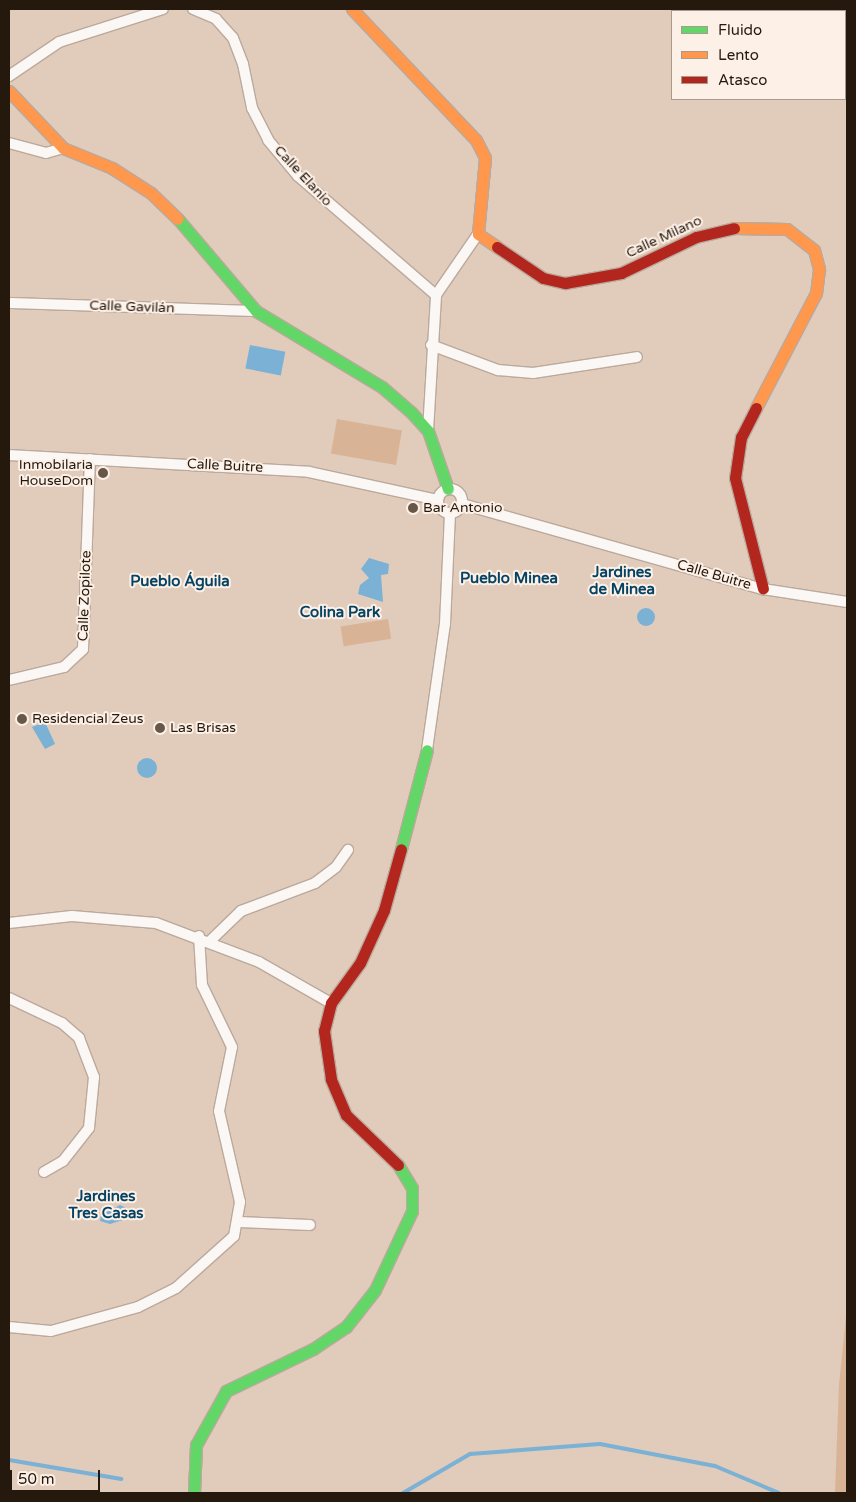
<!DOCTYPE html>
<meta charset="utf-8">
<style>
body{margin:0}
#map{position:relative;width:856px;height:1502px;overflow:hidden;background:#e1cbbb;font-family:"Varela Round",sans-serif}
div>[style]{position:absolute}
.green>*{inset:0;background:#d8b396;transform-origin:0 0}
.water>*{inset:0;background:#7ab1d4;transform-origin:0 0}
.round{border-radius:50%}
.stream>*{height:4px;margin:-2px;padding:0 2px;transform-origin:2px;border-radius:2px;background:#7ab1d4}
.roads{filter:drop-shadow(1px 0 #baa99c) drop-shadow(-1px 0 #baa99c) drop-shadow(0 1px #baa99c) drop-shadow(0 -1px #baa99c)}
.street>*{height:10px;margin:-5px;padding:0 5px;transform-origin:5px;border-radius:5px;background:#faf7f5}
.street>.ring{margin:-5px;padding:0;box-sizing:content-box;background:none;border:10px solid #faf7f5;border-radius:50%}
.fast>*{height:11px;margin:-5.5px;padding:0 5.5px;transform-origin:5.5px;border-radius:5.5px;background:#63d668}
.slow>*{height:11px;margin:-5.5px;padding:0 5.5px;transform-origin:5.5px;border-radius:5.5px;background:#ff974d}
.jam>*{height:11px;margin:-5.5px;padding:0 5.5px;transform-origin:5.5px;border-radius:5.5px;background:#b3261e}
.dots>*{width:14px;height:14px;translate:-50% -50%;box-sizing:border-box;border:2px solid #fdf0e7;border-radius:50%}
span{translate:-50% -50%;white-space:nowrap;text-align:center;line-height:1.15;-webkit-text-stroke:4px #fdf0e7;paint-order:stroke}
.street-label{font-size:14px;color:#25180c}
.poi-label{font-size:14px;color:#25180c}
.right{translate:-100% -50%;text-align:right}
.left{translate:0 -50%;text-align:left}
.neighbourhood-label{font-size:15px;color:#054364;font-weight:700}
.frame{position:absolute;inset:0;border:10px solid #25180c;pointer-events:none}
.legend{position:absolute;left:671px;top:10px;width:175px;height:90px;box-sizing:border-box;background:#fdf0e7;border:1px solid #a79a8f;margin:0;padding:6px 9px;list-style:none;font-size:15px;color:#25180c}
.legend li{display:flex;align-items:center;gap:10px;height:25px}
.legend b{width:25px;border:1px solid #a79a8f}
.scale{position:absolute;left:10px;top:1470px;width:90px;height:22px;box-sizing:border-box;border:2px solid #25180c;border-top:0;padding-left:6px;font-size:15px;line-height:18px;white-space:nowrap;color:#25180c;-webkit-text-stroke:4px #fdf0e7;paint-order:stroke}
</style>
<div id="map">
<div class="green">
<i style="left:337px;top:419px;width:66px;height:35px;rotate:10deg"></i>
<i style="left:388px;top:619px;width:20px;height:48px;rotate:81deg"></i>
<i style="clip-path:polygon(847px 1307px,847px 1493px,835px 1493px,839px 1385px)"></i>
</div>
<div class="water">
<i style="left:250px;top:345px;width:36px;height:24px;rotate:11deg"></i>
<i style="clip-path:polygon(369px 558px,389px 564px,388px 574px,381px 575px,383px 602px,358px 594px,360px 585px,369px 578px,361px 569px)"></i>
<i class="round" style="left:637px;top:608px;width:18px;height:18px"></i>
<i style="clip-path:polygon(45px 722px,55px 744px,45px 749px,32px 727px)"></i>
<i class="round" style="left:137px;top:758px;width:20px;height:20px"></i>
<i style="clip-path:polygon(120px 1205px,128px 1209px,126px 1219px,110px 1224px,100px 1221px,101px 1215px)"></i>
</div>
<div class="stream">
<i style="left:9px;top:1460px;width:114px;rotate:9.6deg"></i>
<i style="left:403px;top:1493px;width:78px;rotate:-30.2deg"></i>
<i style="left:470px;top:1454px;width:130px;rotate:-4.4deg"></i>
<i style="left:600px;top:1444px;width:117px;rotate:10.8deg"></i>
<i style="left:715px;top:1466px;width:69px;rotate:22.9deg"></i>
</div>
<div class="roads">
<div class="street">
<i style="left:193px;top:9px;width:25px;rotate:23deg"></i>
<i style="left:216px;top:19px;width:25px;rotate:48deg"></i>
<i style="left:233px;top:38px;width:28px;rotate:69deg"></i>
<i style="left:243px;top:64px;width:45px;rotate:78.4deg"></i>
<i style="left:252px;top:108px;width:36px;rotate:63deg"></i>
<i style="left:268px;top:140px;width:47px;rotate:50.2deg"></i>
<i style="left:298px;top:176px;width:182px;rotate:40.8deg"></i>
<i style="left:9px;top:76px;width:60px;rotate:-34.2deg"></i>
<i style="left:59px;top:42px;width:109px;rotate:-17.6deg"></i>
<i style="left:9px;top:143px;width:38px;rotate:15deg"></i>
<i style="left:46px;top:153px;width:18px;rotate:-16deg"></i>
<i style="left:9px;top:303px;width:247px;rotate:1.9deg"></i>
<i style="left:431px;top:345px;width:72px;rotate:20.5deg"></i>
<i style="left:498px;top:370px;width:35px;rotate:5deg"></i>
<i style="left:533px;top:373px;width:105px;rotate:-8.7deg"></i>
<i style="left:428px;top:431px;width:136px;rotate:-86.6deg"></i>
<i style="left:436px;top:295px;width:74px;rotate:-55.5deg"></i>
<i style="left:9px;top:455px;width:300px;rotate:3.2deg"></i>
<i style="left:309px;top:472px;width:131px;rotate:12.3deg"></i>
<i class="ring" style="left:438px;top:489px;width:14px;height:14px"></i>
<i style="left:462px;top:504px;width:313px;rotate:15.8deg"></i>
<i style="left:763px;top:589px;width:85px;rotate:8.8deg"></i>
<i style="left:9px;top:680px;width:57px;rotate:-13.3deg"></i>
<i style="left:64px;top:667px;width:26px;rotate:-43deg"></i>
<i style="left:83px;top:649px;width:190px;rotate:-87.9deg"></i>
<i style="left:427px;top:750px;width:127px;rotate:-81.9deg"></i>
<i style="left:445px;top:624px;width:110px;rotate:-87.4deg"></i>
<i style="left:9px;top:923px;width:63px;rotate:-6.3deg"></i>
<i style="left:72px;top:916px;width:84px;rotate:4.8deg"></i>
<i style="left:156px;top:923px;width:110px;rotate:20.7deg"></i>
<i style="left:259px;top:962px;width:83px;rotate:29.7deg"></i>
<i style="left:211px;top:940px;width:42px;rotate:-44deg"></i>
<i style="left:241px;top:911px;width:79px;rotate:-20.7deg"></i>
<i style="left:315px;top:883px;width:26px;rotate:-37deg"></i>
<i style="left:336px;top:867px;width:21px;rotate:-55deg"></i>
<i style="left:9px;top:998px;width:59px;rotate:25.3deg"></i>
<i style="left:62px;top:1023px;width:23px;rotate:41deg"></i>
<i style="left:79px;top:1038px;width:42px;rotate:69deg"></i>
<i style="left:94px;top:1077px;width:51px;rotate:95.6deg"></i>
<i style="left:89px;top:1128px;width:42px;rotate:128.2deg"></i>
<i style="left:63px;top:1161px;width:22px;rotate:150deg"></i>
<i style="left:239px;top:1222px;width:71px;rotate:2.4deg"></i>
<i style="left:9px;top:1327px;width:42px;rotate:5.4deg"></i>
<i style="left:51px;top:1331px;width:90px;rotate:-15.4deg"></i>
<i style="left:138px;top:1307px;width:42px;rotate:-26.6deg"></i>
<i style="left:176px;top:1288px;width:78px;rotate:-41.9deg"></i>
<i style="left:234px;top:1236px;width:35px;rotate:-80deg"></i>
<i style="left:240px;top:1202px;width:93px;rotate:-103deg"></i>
<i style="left:219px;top:1111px;width:65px;rotate:-78.5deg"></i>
<i style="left:232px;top:1047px;width:69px;rotate:-115.8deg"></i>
<i style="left:202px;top:985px;width:49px;rotate:-93.5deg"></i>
</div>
<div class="fast">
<i style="left:178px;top:219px;width:121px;rotate:49.7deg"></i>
<i style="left:256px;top:311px;width:147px;rotate:31.1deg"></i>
<i style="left:382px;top:387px;width:38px;rotate:41deg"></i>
<i style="left:411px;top:412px;width:25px;rotate:48deg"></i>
<i style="left:428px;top:431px;width:61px;rotate:71deg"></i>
<i style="left:401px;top:849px;width:102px;rotate:-75.3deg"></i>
<i style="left:194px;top:1493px;width:48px;rotate:-87.6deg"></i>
<i style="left:196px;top:1445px;width:62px;rotate:-60.9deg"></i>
<i style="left:226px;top:1391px;width:97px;rotate:-25.8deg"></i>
<i style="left:313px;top:1349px;width:40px;rotate:-34deg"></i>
<i style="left:346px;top:1327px;width:47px;rotate:-51.9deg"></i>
<i style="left:375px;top:1290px;width:87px;rotate:-64.9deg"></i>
<i style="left:412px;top:1211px;width:23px;rotate:-90deg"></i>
<i style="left:412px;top:1188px;width:27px;rotate:-121deg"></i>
</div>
<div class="slow">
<i style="left:352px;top:9px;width:180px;rotate:46.6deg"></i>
<i style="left:476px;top:140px;width:20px;rotate:63deg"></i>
<i style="left:485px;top:158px;width:76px;rotate:95.3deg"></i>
<i style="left:478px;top:234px;width:23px;rotate:34deg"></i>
<i style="left:9px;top:91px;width:79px;rotate:46.5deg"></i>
<i style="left:63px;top:148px;width:53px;rotate:22.2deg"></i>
<i style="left:112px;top:168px;width:46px;rotate:32.7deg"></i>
<i style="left:151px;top:193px;width:37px;rotate:44deg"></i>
<i style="left:734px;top:228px;width:53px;rotate:1.1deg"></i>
<i style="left:787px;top:229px;width:34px;rotate:38deg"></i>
<i style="left:814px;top:250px;width:20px;rotate:75deg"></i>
<i style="left:819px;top:269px;width:24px;rotate:97deg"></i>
<i style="left:816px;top:293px;width:130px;rotate:117.6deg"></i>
</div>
<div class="jam">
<i style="left:497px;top:247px;width:55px;rotate:34deg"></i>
<i style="left:543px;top:278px;width:23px;rotate:13deg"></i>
<i style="left:565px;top:283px;width:57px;rotate:-10.1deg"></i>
<i style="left:621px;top:273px;width:83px;rotate:-25.6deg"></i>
<i style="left:696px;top:237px;width:39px;rotate:-13deg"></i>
<i style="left:756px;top:408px;width:33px;rotate:117deg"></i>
<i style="left:741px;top:437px;width:41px;rotate:98.3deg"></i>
<i style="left:735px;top:478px;width:114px;rotate:75.8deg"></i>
<i style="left:398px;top:1165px;width:72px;rotate:-136.1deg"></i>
<i style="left:346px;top:1115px;width:39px;rotate:-113deg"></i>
<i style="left:331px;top:1079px;width:49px;rotate:-98.3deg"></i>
<i style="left:324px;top:1031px;width:29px;rotate:-76deg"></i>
<i style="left:331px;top:1003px;width:49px;rotate:-54.1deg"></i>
<i style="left:360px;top:963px;width:58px;rotate:-65.6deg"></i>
<i style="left:384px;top:910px;width:63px;rotate:-74.4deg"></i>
</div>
</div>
<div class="dots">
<i style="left:103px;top:473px;background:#675749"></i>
<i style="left:413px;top:508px;background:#675749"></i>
<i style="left:22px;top:719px;background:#675749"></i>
<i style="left:160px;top:728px;background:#675749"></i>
</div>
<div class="street-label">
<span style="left:303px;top:176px;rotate:47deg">Calle Elanio</span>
<span style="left:664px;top:237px;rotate:-25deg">Calle Milano</span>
<span style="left:132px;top:307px;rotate:2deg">Calle Gavilán</span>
<span style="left:225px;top:466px;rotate:3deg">Calle Buitre</span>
<span style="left:714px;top:575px;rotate:16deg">Calle Buitre</span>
<span style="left:85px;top:596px;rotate:-88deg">Calle Zopilote</span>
</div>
<div class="poi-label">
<span class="right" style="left:93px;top:473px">Inmobilaria<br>HouseDom</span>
<span class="left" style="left:423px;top:508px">Bar Antonio</span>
<span class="left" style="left:32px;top:719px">Residencial Zeus</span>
<span class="left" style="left:170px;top:728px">Las Brisas</span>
</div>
<div class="neighbourhood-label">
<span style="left:622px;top:581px">Jardines<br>de Minea</span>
<span style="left:509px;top:579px">Pueblo Minea</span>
<span style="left:180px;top:582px">Pueblo Águila</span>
<span style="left:340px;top:613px">Colina Park</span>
<span style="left:106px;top:1205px">Jardines<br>Tres Casas</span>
</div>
<div class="frame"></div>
<ul class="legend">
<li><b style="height:6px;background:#63d668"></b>Fluido</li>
<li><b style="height:6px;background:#ff974d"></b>Lento</li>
<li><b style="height:6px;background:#b3261e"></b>Atasco</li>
</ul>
<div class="scale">50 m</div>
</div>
